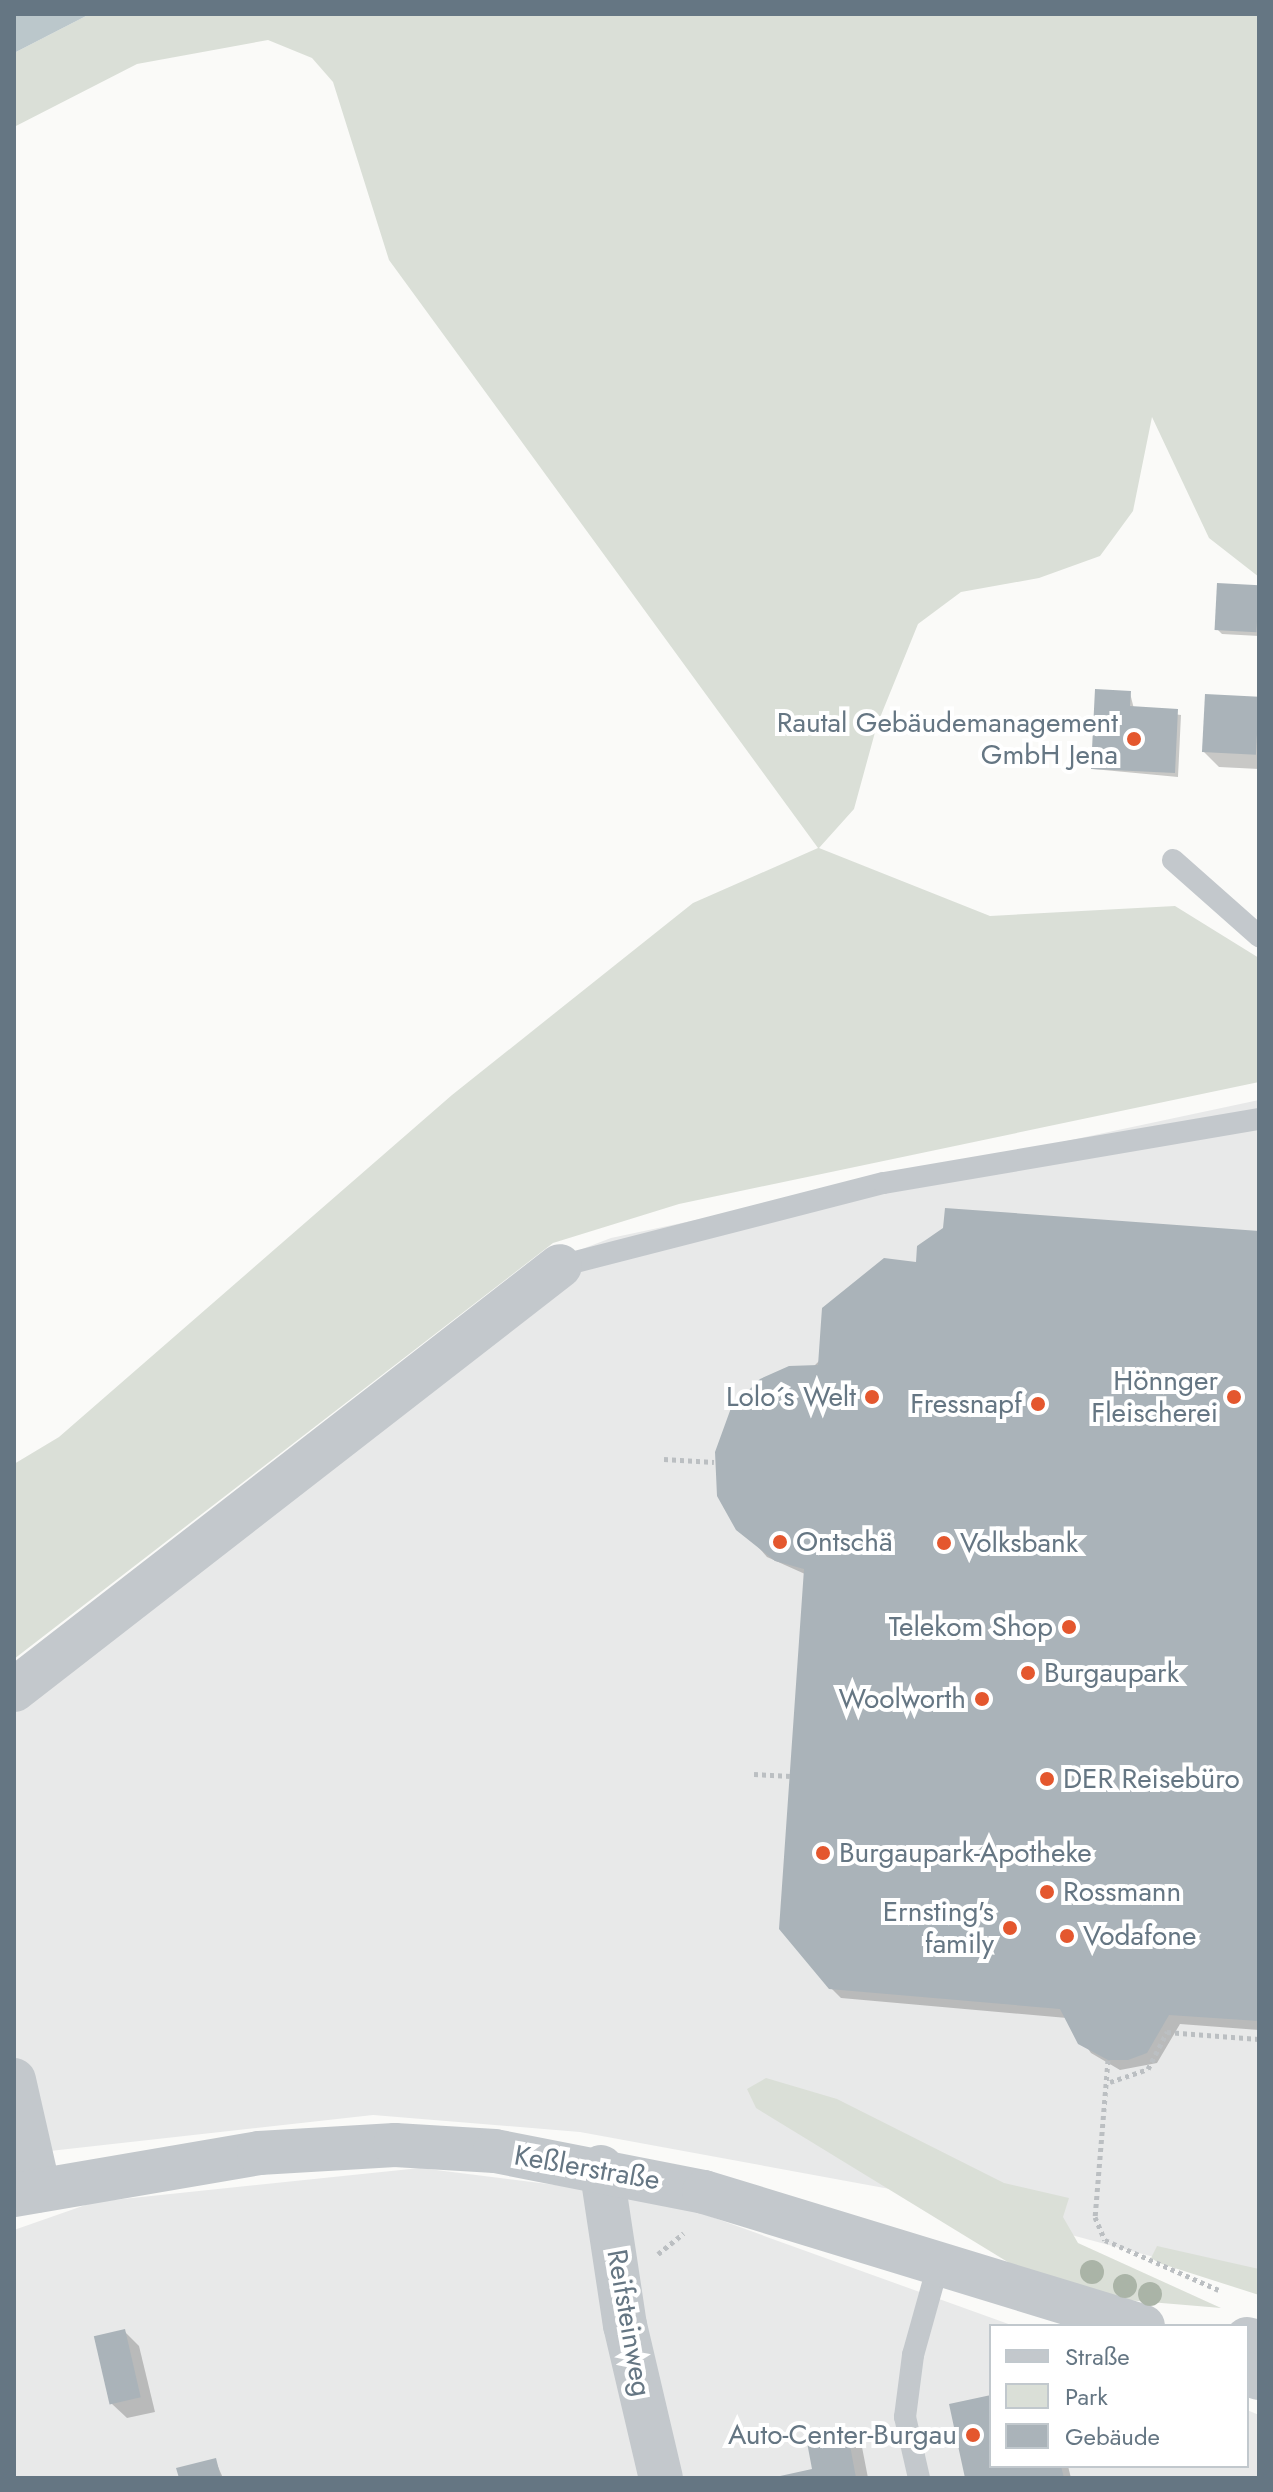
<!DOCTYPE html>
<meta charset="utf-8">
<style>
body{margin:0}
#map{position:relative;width:1273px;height:2492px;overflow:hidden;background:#fafaf8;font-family:Jost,sans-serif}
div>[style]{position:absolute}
.built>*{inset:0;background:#e8e9e9}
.green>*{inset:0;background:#dadfd7}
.water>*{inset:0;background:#bbc7cb}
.shadow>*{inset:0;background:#0003}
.building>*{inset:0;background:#aab3b9;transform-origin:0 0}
.path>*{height:5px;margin-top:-2.5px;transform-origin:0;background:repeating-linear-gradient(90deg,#bbbfc2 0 4px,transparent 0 8px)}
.lane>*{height:22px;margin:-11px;padding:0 11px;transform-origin:11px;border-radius:11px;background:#c3c8cc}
.street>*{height:44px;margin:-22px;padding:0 22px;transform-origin:22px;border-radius:22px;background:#c3c8cc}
.trees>*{width:24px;height:24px;margin:-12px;border-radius:50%;background:#aab4a7}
.dots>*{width:22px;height:22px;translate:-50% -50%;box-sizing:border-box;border:4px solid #fff;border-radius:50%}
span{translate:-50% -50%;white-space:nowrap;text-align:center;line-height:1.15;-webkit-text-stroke:8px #fff;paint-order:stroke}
.poi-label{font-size:28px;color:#657683}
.right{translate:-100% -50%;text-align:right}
.left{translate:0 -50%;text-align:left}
.street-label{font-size:28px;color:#657683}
.frame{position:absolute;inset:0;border:16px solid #657683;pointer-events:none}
.legend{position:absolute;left:989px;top:2324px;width:260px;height:144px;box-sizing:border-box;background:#fff;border:2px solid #c1c8cd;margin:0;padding:10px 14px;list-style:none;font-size:24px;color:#657683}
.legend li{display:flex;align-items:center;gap:16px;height:40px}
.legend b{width:40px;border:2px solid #c1c8cd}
</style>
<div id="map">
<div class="built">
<i style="clip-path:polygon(1259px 1100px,1259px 2285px,917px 2194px,580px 2132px,373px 2115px,14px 2155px,14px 1668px,535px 1267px,611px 1238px)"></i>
<i style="clip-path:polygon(420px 2168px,659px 2198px,1014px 2326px,991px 2326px,991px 2466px,1247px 2466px,1247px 2410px,1259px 2415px,1259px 2478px,14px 2478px,14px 2230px,94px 2202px)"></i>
</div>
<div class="green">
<i style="clip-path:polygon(90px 14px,1259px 14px,1259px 577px,1209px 538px,1152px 417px,1133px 511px,1100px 556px,1039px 578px,961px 592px,918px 624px,877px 725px,854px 809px,819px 848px,990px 916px,1175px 906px,1259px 958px,1259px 1082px,679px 1204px,553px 1243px,14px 1659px,14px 1464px,59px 1437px,452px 1095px,693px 903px,818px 848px,389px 260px,333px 82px,312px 58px,268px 40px,137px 64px,14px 127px,14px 53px)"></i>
<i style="clip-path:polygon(766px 2078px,837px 2099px,1004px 2183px,1069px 2198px,1063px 2217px,1078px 2243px,1221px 2308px,1126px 2300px,1011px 2264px,756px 2108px,747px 2089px)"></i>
<i style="clip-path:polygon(1157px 2246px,1259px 2269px,1259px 2295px,1159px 2263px,1151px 2258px)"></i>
</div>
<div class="water">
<i style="clip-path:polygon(14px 14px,90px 14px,14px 53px)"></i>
</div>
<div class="shadow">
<i style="clip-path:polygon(1259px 587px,1259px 636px,1222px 634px,1217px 629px)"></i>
<i style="clip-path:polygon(1130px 693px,1134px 709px,1181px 715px,1178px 777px,1093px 769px)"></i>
<i style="clip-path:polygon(1259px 699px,1259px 769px,1219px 767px,1204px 752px)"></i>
<i style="clip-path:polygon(1259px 1233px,1259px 2030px,1180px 2024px,1157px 2063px,1120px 2070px,1091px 2053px,1067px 2018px,841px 1998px,830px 1987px,805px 1574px,767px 1557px,724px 1508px,716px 1462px,918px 1264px)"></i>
<i style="clip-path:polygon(124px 2331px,139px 2346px,155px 2412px,127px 2418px,111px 2403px)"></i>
<i style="clip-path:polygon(991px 2397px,991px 2466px,1068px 2466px,1071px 2478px,967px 2478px)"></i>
<i style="clip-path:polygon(846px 2431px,862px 2447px,868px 2478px,773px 2478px,815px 2470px)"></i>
<i style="clip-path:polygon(215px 2460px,223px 2478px,181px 2478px)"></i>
</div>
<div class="building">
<i style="left:1217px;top:583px;width:42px;height:47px;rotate:3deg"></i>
<i style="clip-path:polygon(1095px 689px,1131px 691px,1130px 706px,1178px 709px,1175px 773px,1091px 769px)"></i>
<i style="left:1205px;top:694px;width:54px;height:58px;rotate:3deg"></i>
<i style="clip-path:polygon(945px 1208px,1259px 1231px,1259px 2021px,1169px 2015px,1147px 2053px,1128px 2060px,1108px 2060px,1078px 2044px,1060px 2009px,829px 1989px,779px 1929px,804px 1569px,775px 1561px,736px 1530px,717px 1496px,715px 1452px,731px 1408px,760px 1379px,789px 1366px,818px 1365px,822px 1308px,884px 1258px,916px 1262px,917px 1246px,943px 1228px)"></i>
<i style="left:125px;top:2329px;width:70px;height:32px;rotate:77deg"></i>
<i style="clip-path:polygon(991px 2395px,991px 2466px,1061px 2466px,1064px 2478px,965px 2478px,949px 2404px)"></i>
<i style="clip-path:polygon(847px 2429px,856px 2478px,771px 2478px,812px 2469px,806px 2437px)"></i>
<i style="clip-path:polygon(216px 2458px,221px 2478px,179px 2478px,176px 2468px)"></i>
</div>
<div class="path">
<i style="left:664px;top:1459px;width:50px;rotate:3.4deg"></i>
<i style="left:754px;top:1774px;width:37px;rotate:3deg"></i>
<i style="left:1108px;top:2060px;width:158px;rotate:94.7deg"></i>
<i style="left:1095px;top:2217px;width:25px;rotate:67deg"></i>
<i style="left:1105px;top:2240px;width:124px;rotate:23.7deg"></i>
<i style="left:1110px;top:2082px;width:40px;rotate:-18.9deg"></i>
<i style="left:1148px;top:2069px;width:42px;rotate:-62.8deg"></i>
<i style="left:1167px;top:2032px;width:92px;rotate:4.4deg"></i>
<i style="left:658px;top:2254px;width:33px;rotate:-39deg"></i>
</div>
<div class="lane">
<i style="left:1173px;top:860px;width:115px;rotate:41.5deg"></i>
<i style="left:560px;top:1266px;width:334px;rotate:-14.4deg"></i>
<i style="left:884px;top:1183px;width:380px;rotate:-9.7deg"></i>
<i style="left:919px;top:2478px;width:63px;rotate:-102.9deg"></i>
<i style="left:905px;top:2417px;width:63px;rotate:-82.6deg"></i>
<i style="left:913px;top:2355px;width:97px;rotate:-74.4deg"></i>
</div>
<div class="street">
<i style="left:14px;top:1690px;width:691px;rotate:-37.83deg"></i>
<i style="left:14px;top:2080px;width:113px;rotate:77.2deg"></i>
<i style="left:601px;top:2167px;width:160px;rotate:81.4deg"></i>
<i style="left:625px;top:2325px;width:157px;rotate:76.8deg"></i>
<i style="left:14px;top:2195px;width:249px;rotate:-9.7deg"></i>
<i style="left:259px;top:2153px;width:136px;rotate:-3.4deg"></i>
<i style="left:395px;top:2145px;width:100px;rotate:3.4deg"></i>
<i style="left:495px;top:2151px;width:213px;rotate:11.1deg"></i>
<i style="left:704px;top:2192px;width:459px;rotate:17deg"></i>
<i style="left:1247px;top:2339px;width:12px;rotate:14deg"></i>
<i style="left:1247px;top:2374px;width:13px;rotate:18deg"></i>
</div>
<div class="trees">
<i style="left:1092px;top:2272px"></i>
<i style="left:1125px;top:2286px"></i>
<i style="left:1150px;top:2294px"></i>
</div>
<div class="dots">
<i style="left:1134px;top:739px;background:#e4572e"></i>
<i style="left:872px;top:1397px;background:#e4572e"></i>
<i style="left:1234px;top:1397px;background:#e4572e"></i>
<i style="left:1038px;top:1404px;background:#e4572e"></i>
<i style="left:780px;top:1542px;background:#e4572e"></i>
<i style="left:944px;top:1543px;background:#e4572e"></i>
<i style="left:1069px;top:1627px;background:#e4572e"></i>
<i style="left:1028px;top:1673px;background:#e4572e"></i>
<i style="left:982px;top:1699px;background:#e4572e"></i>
<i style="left:1047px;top:1779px;background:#e4572e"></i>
<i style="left:823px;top:1853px;background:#e4572e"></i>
<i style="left:1047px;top:1892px;background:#e4572e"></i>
<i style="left:1010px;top:1928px;background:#e4572e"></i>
<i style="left:1067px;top:1936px;background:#e4572e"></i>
<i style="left:973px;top:2435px;background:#e4572e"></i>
</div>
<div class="poi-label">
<span class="right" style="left:1118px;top:739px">Rautal Gebäudemanagement<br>GmbH Jena</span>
<span class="right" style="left:1218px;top:1397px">Hönnger<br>Fleischerei</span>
<span class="right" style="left:856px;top:1397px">Lolo´s Welt</span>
<span class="right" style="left:1022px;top:1404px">Fressnapf</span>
<span class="left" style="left:796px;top:1542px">Ontschä</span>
<span class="left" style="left:960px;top:1543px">Volksbank</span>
<span class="right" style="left:1053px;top:1627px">Telekom Shop</span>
<span class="left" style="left:1044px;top:1673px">Burgaupark</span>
<span class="right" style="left:966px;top:1699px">Woolworth</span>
<span class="left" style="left:1063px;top:1779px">DER Reisebüro</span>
<span class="left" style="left:839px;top:1853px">Burgaupark-Apotheke</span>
<span class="left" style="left:1063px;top:1892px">Rossmann</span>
<span class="right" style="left:994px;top:1928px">Ernsting's<br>family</span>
<span class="left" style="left:1083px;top:1936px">Vodafone</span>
<span class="right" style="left:957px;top:2435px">Auto-Center-Burgau</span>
</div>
<div class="street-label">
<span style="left:587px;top:2168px;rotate:10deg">Keßlerstraße</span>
<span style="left:629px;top:2323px;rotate:80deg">Reifsteinweg</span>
</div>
<div class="frame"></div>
<ul class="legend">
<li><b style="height:10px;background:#c3c8cc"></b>Straße</li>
<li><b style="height:22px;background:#dadfd7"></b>Park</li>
<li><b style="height:22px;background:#aab3b9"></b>Gebäude</li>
</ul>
</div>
